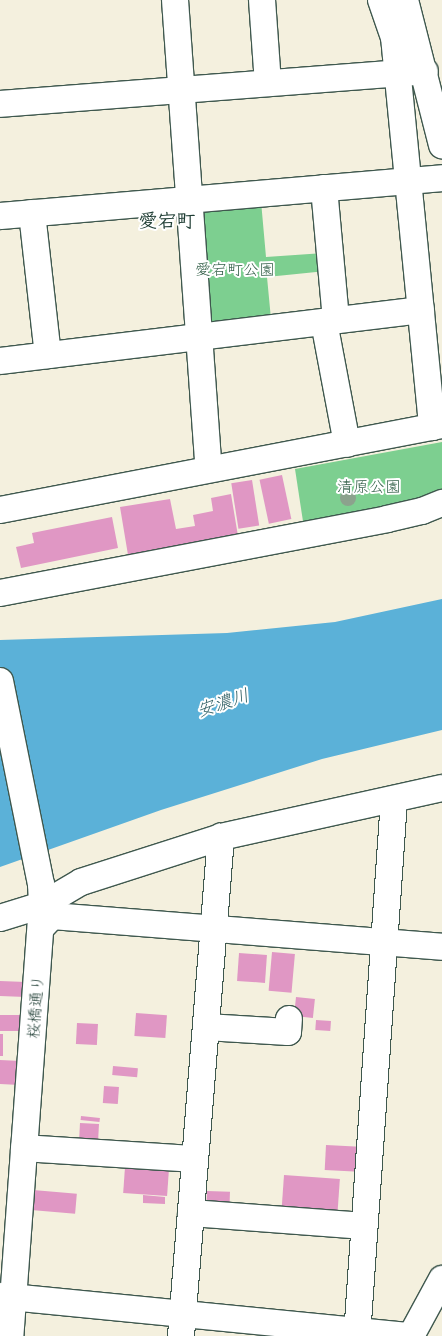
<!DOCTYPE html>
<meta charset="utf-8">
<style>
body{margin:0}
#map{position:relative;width:442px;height:1336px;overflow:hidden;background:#f4f0de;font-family:"Patrick Hand","Klee One",sans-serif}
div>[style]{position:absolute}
.green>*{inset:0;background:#7dcf90}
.water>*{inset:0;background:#5bb1d8}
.building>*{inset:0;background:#e097c4;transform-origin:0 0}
.roads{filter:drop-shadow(1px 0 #3f584e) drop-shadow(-1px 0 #3f584e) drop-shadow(0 1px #3f584e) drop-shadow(0 -1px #3f584e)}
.minor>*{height:26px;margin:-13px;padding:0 13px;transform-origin:13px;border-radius:13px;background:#fff}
.trees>*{width:16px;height:16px;margin:-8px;border-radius:50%;background:#8ca28d}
span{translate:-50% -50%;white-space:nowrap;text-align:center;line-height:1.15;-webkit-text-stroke:4px #fff;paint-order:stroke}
.park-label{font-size:16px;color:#36624b}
.street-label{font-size:16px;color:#1f3d34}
.water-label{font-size:18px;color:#316065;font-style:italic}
.quarter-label{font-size:19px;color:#1f3d34;font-weight:700}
</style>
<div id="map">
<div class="green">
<i style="clip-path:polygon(261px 201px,266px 257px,324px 253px,326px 271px,267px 277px,271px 319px,213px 326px,206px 321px,199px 214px,206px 206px)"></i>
<i style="clip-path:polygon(442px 442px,442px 496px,304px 528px,295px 469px)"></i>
</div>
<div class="water">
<i style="clip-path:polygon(442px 599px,442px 730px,322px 759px,161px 810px,0 867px,0 640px,227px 633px,335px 622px)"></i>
</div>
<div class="building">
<i style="left:282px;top:475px;width:45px;height:23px;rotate:78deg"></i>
<i style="left:252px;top:480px;width:46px;height:21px;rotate:81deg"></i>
<i style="clip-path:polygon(231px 494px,238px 536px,128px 555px,120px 507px,170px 499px,176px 529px,195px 526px,193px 515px,213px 511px,211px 498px)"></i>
<i style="clip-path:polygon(112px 517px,118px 548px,21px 568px,16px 547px,34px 543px,32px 533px)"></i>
<i style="left:272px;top:952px;width:23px;height:39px;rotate:5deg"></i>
<i style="left:239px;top:953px;width:28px;height:28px;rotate:4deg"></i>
<i style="left:0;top:981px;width:26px;height:15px;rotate:2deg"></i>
<i style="left:296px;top:997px;width:19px;height:19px;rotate:6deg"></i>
<i style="left:136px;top:1013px;width:31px;height:23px;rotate:4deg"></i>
<i style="left:0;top:1015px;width:22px;height:16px"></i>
<i style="left:316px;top:1020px;width:15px;height:10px;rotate:4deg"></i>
<i style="left:77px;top:1023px;width:21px;height:21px;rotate:3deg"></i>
<i style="left:0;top:1034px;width:3px;height:22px"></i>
<i style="left:0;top:1060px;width:21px;height:24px;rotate:3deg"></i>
<i style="left:113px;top:1066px;width:25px;height:9px;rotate:5deg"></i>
<i style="left:104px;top:1086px;width:15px;height:17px;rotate:4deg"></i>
<i style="left:81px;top:1116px;width:19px;height:4px;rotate:6deg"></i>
<i style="left:80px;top:1123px;width:19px;height:20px;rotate:3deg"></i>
<i style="left:326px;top:1145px;width:34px;height:25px;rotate:3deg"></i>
<i style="left:125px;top:1167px;width:44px;height:26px;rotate:4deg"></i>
<i style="left:284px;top:1175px;width:56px;height:32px;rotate:4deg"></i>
<i style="left:33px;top:1190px;width:44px;height:20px;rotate:5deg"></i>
<i style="left:207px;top:1191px;width:23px;height:14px;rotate:2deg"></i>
<i style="clip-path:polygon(143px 1195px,165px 1197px,165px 1204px,143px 1203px)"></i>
</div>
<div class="roads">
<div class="minor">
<i style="left:175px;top:0;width:470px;rotate:85.9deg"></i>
<i style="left:262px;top:0;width:83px;rotate:85.9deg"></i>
<i style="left:381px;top:0;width:39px;rotate:71deg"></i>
<i style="left:394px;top:37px;width:392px;rotate:84.4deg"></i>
<i style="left:405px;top:0;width:150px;rotate:75.7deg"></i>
<i style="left:0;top:104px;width:426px;rotate:-4.4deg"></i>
<i style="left:324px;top:188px;width:133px;rotate:84.8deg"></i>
<i style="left:32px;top:213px;width:143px;rotate:83.6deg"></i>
<i style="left:0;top:216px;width:444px;rotate:-4.9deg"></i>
<i style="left:324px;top:322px;width:124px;rotate:79.3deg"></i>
<i style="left:0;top:361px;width:424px;rotate:-6.9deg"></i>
<i style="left:0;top:510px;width:450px;rotate:-10.9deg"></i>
<i style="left:0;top:593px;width:394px;rotate:-10.8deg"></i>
<i style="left:387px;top:519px;width:36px;rotate:-13deg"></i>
<i style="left:422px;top:511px;width:22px;rotate:-22deg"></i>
<i style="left:0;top:681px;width:207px;rotate:78.6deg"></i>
<i style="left:41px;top:884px;width:21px;rotate:87deg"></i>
<i style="left:42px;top:905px;width:432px;rotate:94.2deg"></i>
<i style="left:0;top:918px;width:44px;rotate:-17.2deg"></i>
<i style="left:42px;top:905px;width:45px;rotate:-30.5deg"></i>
<i style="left:81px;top:882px;width:147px;rotate:-17.8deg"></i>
<i style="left:221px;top:837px;width:226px;rotate:-12.5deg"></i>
<i style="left:41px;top:928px;width:16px;rotate:-47deg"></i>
<i style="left:52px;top:916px;width:391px;rotate:4.5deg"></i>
<i style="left:206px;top:1027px;width:82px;rotate:3.5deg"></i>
<i style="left:288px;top:1032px;width:13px;rotate:-86deg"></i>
<i style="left:24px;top:1148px;width:171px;rotate:3.7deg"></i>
<i style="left:191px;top:1213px;width:171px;rotate:4.3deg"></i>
<i style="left:0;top:1296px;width:412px;rotate:5.6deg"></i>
<i style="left:181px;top:1336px;width:501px;rotate:-85.42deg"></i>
<i style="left:357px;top:1336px;width:537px;rotate:-86.05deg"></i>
<i style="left:411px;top:1336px;width:65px;rotate:-61.5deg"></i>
</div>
</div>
<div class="trees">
<i style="left:348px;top:498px"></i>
</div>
<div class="park-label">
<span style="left:235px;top:269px">愛宕町公園</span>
<span style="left:369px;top:486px">清原公園</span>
</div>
<div class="street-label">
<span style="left:35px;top:1007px;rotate:-86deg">桜橋通り</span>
</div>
<div class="water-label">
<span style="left:223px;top:703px;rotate:-18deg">安濃川</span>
</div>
<div class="quarter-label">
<span style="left:167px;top:221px">愛宕町</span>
</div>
</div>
